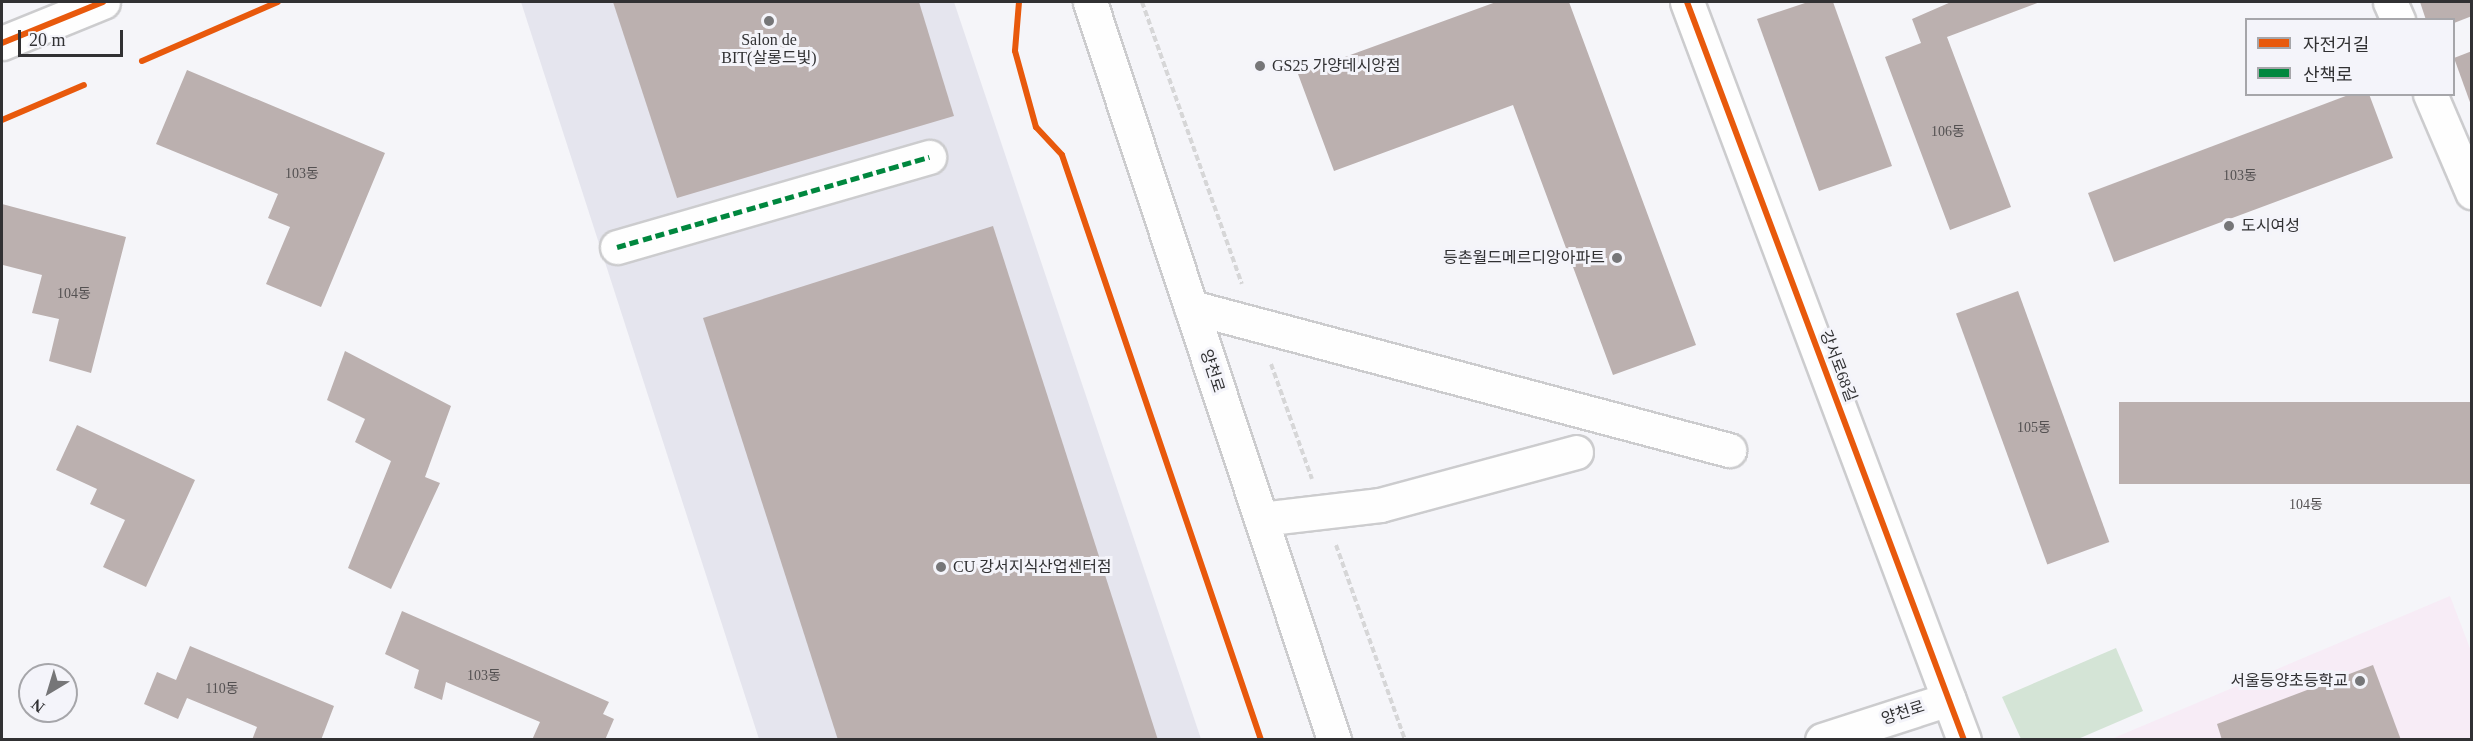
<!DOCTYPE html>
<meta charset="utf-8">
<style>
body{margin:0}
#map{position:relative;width:2473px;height:741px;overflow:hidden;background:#f5f5f9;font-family:"Times New Roman","Noto Sans KR",serif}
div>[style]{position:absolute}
.built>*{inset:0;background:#e5e5ee}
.education>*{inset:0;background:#f7ecf6}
.green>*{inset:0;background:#d4e4d6}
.building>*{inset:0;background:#bbb0af;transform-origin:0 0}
.path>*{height:4px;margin-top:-2px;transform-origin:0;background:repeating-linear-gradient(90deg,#d6d6d7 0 6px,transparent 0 9px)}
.roads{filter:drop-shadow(2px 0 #ccccce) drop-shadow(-2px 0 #ccccce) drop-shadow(0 2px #ccccce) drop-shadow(0 -2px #ccccce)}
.minor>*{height:33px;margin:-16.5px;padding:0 16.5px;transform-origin:16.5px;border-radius:16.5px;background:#fefefe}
.major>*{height:33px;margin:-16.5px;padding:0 16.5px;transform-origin:16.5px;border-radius:16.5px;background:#fefefe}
.quiet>*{height:4.5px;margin-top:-2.25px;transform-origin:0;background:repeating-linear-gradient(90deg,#00873e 0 9px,transparent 0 13.5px)}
.cycleway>*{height:6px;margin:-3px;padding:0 3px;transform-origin:3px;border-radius:3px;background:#e8590c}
.dots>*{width:16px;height:16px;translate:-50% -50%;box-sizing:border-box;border:3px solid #f4f4fa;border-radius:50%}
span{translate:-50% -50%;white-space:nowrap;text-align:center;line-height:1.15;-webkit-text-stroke:6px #f4f4fa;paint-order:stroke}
.number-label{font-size:14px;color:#545152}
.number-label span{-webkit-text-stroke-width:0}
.poi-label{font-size:16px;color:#313133}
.left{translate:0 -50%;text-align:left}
.right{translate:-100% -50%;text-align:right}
.street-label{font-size:16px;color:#313133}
.frame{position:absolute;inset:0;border:3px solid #313133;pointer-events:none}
.legend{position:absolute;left:2245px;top:18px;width:210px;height:78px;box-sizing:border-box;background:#f4f4fa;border:2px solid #a6a6aa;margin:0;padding:8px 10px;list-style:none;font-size:18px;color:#313133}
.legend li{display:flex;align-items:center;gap:12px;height:30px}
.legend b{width:30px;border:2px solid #a6a6aa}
.north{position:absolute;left:18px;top:663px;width:60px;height:60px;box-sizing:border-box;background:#f4f4fa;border:2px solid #a6a6aa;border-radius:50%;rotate:218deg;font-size:16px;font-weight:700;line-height:24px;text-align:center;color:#313133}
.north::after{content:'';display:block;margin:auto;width:21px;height:27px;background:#767678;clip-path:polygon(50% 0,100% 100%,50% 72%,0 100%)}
.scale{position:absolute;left:18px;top:30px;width:105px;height:27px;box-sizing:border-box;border:3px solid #313133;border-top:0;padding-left:8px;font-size:18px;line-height:21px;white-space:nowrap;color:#313133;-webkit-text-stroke:4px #f4f4fa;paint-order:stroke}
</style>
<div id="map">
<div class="built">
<i style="clip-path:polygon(521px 2px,954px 2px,1201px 739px,759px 739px)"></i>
</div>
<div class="education">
<i style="clip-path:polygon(2450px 596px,2471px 651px,2471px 739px,2109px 740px)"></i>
</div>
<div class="green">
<i style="clip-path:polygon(2116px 648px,2143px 711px,2078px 739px,2021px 739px,2002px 697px)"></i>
</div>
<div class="building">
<i style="clip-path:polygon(613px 2px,919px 2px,954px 116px,677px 198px)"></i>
<i style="clip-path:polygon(1496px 2px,1569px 2px,1696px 345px,1613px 375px,1513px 105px,1334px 171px,1298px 74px)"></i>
<i style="clip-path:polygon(1808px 2px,1833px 2px,1892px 166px,1819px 191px,1757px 19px)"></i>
<i style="clip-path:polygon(1951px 2px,2040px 2px,1947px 37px,2011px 207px,1950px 230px,1885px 57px,1921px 43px,1912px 19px)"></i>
<i style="clip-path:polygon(2420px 2px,2472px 2px,2472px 16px,2454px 23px,2426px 20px)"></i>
<i style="clip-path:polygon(2472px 51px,2472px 105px,2471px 105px,2454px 58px)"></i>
<i style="clip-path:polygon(187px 70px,385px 153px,321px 307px,266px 284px,290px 227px,268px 218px,278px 194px,156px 144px)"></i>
<i style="clip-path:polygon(2351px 94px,2369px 94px,2393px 158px,2114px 262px,2088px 193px)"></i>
<i style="clip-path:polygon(2px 204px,126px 237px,91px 373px,49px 361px,59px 319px,32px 313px,42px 275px,3px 265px,2px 270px)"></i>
<i style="clip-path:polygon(993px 226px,1158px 740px,838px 740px,703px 318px)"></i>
<i style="left:2018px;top:291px;width:267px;height:66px;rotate:70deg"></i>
<i style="clip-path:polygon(345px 351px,451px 406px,425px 477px,440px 483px,391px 589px,348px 568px,391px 461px,355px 442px,365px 419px,327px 400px)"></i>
<i style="left:2472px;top:402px;width:82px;height:353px;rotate:90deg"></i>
<i style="clip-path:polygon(77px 425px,195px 480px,146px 587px,103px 567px,125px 520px,90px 504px,97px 489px,56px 470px)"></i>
<i style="clip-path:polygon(402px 611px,609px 702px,603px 714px,614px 719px,605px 740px,532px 740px,540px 722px,446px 682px,442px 700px,414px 688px,419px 670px,385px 654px)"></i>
<i style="clip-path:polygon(190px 646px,334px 706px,321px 740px,252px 740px,257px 727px,187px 698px,178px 719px,144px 704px,157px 672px,176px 680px)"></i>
<i style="clip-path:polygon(2373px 665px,2401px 740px,2222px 740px,2217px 724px)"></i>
</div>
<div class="path">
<i style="left:1142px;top:2px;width:299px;rotate:70.5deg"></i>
<i style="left:1271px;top:364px;width:122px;rotate:70.4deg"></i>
<i style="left:1336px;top:545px;width:207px;rotate:70.5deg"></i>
</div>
<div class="roads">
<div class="minor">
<i style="left:1687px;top:2px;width:788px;rotate:69.43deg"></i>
<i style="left:2390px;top:2px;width:20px;rotate:66deg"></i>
<i style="left:2px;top:43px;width:109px;rotate:-22.1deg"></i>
<i style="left:2430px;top:94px;width:107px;rotate:66.8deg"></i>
<i style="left:617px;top:247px;width:325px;rotate:-16.1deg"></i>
<i style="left:1191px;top:307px;width:557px;rotate:14.89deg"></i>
<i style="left:1261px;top:519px;width:120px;rotate:-6.7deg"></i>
<i style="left:1380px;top:505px;width:203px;rotate:-15.1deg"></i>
<i style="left:1822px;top:740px;width:133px;rotate:-17.9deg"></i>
</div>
<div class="major">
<i style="left:1090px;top:2px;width:777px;rotate:71.7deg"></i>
</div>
</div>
<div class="quiet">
<i style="left:617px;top:247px;width:325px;rotate:-16.1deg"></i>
</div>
<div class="cycleway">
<i style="left:1019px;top:2px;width:49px;rotate:94.7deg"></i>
<i style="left:1015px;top:51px;width:79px;rotate:74.6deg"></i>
<i style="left:1036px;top:127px;width:38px;rotate:47deg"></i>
<i style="left:1062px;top:155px;width:618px;rotate:71.21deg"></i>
<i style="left:1687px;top:2px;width:788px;rotate:69.43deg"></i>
<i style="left:2px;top:43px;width:109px;rotate:-22.1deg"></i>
<i style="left:142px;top:61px;width:148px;rotate:-23.5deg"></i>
<i style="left:2px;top:120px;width:89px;rotate:-23.1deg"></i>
</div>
<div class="dots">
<i style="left:769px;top:21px;background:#767678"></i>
<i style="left:1260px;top:66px;background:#767678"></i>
<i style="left:2229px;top:226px;background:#767678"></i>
<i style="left:1617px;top:258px;background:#767678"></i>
<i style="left:941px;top:567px;background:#767678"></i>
<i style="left:2360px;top:681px;background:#767678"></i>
</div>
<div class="number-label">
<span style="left:1948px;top:132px">106동</span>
<span style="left:302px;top:174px">103동</span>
<span style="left:2240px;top:176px">103동</span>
<span style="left:74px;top:294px">104동</span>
<span style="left:2034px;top:428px">105동</span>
<span style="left:2306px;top:505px">104동</span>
<span style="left:484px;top:676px">103동</span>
<span style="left:222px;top:689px">110동</span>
</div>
<div class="poi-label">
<span style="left:769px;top:49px">Salon de<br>BIT(살롱드빛)</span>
<span class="left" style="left:1272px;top:66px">GS25 가양데시앙점</span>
<span class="left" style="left:2241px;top:226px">도시여성</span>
<span class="right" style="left:1605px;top:258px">등촌월드메르디앙아파트</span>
<span class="left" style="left:953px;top:567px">CU 강서지식산업센터점</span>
<span class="right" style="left:2348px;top:681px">서울등양초등학교</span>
</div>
<div class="street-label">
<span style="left:1838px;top:366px;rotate:69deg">강서로68길</span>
<span style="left:1212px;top:371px;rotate:72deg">양천로</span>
<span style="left:1903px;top:713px;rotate:-18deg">양천로</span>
</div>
<div class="frame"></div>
<ul class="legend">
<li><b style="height:8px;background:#e8590c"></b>자전거길</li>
<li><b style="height:8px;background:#00873e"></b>산책로</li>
</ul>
<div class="north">N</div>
<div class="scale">20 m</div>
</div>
